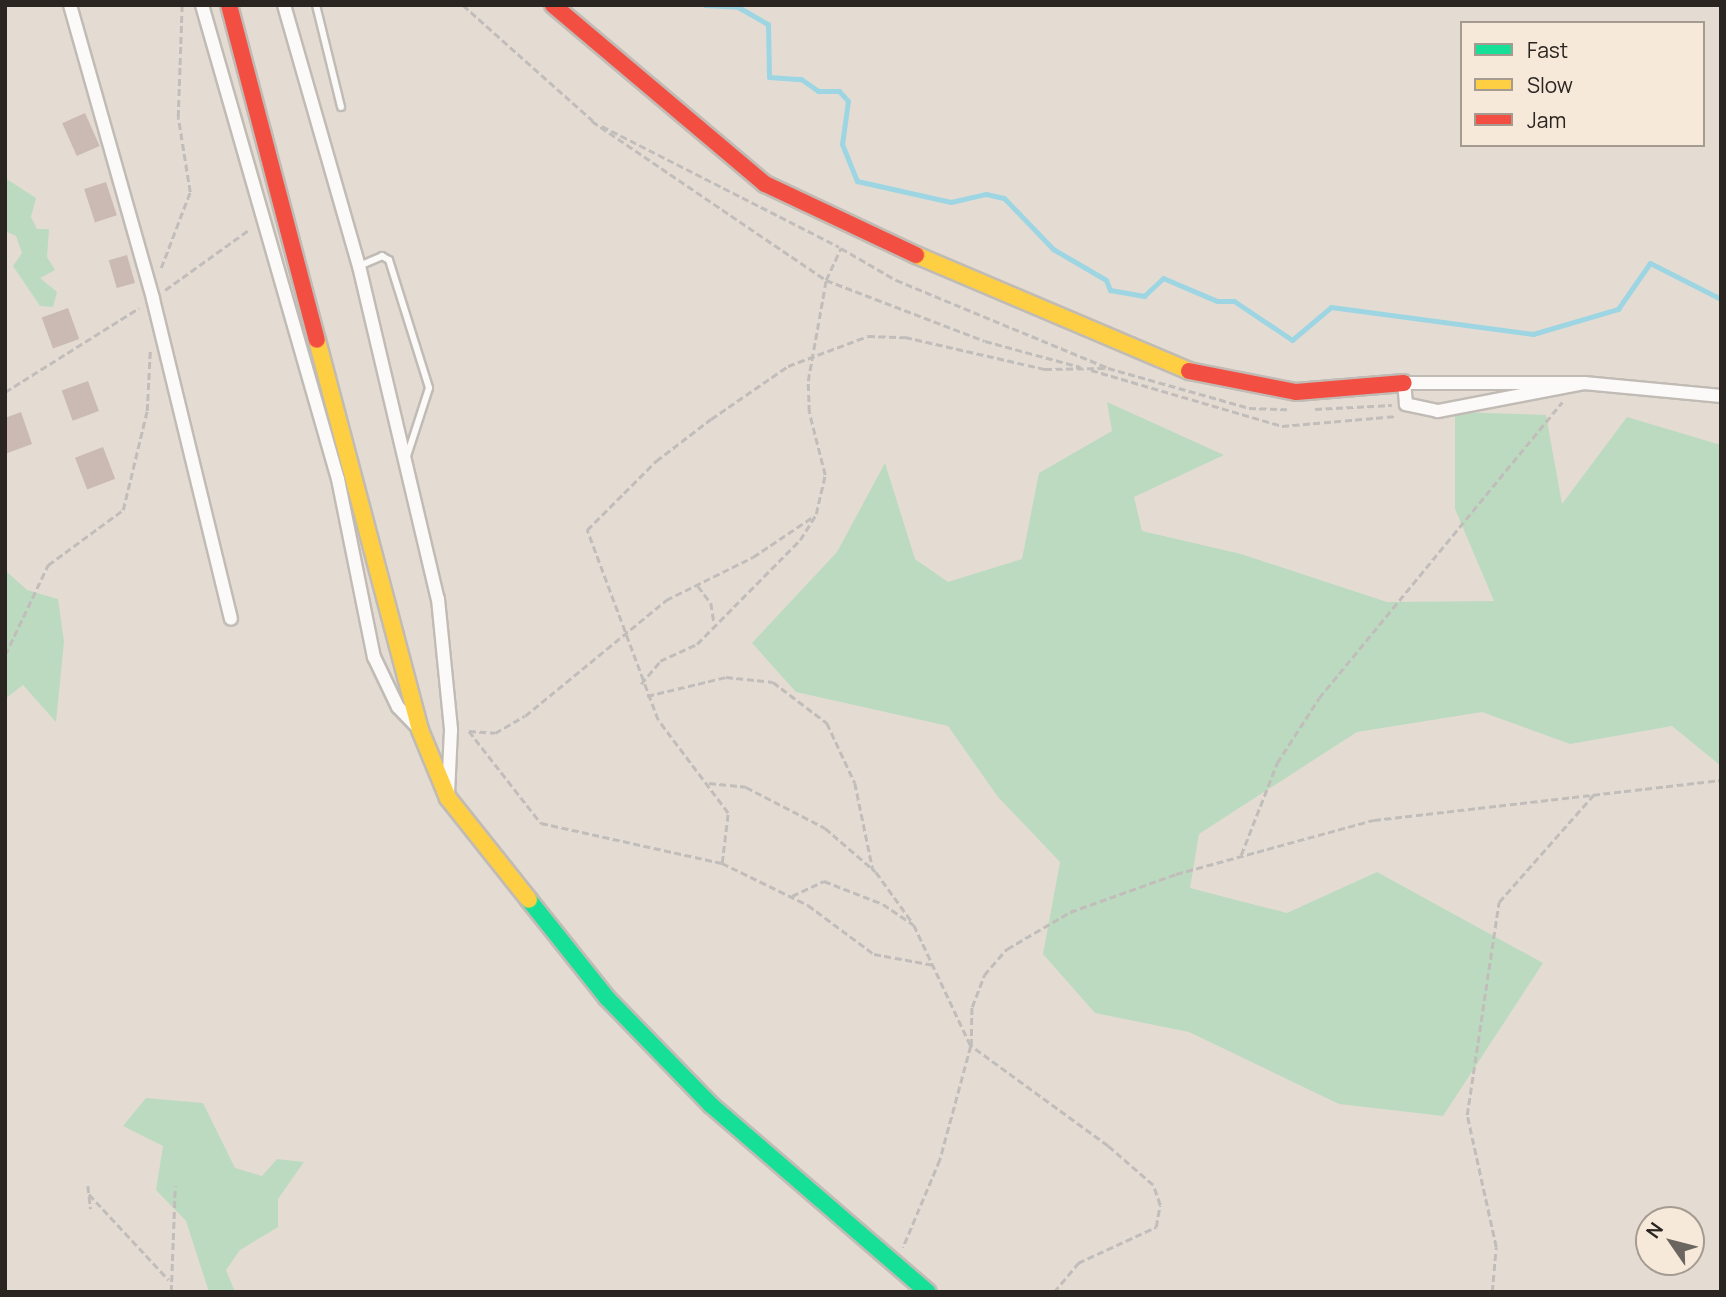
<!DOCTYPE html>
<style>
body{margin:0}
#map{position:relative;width:1726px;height:1297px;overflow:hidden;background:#e4dcd3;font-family:Manrope,sans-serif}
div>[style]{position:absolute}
.green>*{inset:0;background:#bcdac0}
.stream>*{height:5px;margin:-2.5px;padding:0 2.5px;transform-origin:2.5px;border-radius:2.5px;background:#9dd6e2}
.building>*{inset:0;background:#cbbab3;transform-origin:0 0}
.path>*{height:2.5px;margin-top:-1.25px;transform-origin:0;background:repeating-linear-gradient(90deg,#c1bdbb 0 7px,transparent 0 10.5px)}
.roads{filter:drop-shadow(2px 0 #c1bbb5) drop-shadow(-2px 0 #c1bbb5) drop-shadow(0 2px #c1bbb5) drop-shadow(0 -2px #c1bbb5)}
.lane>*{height:6px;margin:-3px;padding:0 3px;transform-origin:3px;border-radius:3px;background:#fbfaf8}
.street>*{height:12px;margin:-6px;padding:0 6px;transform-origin:6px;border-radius:6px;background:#fbfaf8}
.fast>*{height:16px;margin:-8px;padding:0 8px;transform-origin:8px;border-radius:8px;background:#16e098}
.slow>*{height:16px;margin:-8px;padding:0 8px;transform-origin:8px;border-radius:8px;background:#ffcf43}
.jam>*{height:16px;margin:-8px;padding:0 8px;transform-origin:8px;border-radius:8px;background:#f24e42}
span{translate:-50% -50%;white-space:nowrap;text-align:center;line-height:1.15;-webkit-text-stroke:6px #f7e9da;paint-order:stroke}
.frame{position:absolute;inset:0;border:7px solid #2a2520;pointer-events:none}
.legend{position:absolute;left:1460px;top:21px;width:245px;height:126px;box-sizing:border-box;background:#f7e9da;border:2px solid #a59b90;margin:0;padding:9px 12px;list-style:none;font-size:21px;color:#2a2520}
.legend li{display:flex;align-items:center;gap:14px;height:35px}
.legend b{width:35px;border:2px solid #a59b90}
.north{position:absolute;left:1635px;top:1206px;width:70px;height:70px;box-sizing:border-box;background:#f7e9da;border:2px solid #a59b90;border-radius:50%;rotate:305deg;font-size:19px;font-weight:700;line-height:28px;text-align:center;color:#2a2520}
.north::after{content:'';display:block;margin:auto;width:24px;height:32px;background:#6b655f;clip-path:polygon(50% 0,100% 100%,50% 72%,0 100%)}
</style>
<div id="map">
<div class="green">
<i style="clip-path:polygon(5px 178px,36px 198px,31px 217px,37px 229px,49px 229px,47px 257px,55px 270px,40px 278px,57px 292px,53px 307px,40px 306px,13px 266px,22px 253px,16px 236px,5px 231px)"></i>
<i style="clip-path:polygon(1107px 402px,1224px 455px,1134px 497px,1142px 531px,1241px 554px,1387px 602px,1494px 601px,1455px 509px,1455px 412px,1546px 415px,1562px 504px,1627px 417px,1721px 445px,1721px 766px,1672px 726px,1570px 744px,1482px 712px,1357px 732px,1199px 834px,1190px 888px,1287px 913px,1377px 872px,1543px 963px,1443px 1116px,1339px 1104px,1189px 1032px,1095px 1013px,1043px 954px,1060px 862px,998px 797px,948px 726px,796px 692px,752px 643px,837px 552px,885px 463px,915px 559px,948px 582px,1022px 559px,1039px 473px,1112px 431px)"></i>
<i style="clip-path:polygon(5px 570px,27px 590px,58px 599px,64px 642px,56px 722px,23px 685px,5px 699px)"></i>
<i style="clip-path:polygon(146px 1098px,203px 1103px,235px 1168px,262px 1176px,277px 1159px,304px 1162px,278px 1199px,278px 1227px,240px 1250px,226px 1270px,235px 1292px,209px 1292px,186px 1221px,156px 1190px,163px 1146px,123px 1126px)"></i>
</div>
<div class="stream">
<i style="left:705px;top:5px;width:33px;rotate:3deg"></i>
<i style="left:738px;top:7px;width:34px;rotate:30deg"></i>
<i style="left:768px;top:24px;width:53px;rotate:88.9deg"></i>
<i style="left:769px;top:77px;width:32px;rotate:4deg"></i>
<i style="left:801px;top:79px;width:21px;rotate:35deg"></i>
<i style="left:818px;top:91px;width:21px"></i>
<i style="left:839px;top:91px;width:13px;rotate:48deg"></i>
<i style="left:848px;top:101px;width:43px;rotate:97.9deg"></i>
<i style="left:842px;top:144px;width:40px;rotate:68deg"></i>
<i style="left:857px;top:181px;width:96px;rotate:12.6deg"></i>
<i style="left:951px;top:202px;width:36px;rotate:-13deg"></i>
<i style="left:986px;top:194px;width:18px;rotate:13deg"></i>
<i style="left:1004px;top:198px;width:71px;rotate:46.1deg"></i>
<i style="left:1053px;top:249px;width:61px;rotate:30.3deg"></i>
<i style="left:1106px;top:280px;width:11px;rotate:68deg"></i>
<i style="left:1110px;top:290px;width:35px;rotate:10deg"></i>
<i style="left:1144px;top:296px;width:26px;rotate:-43deg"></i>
<i style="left:1163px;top:278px;width:59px;rotate:23.1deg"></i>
<i style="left:1217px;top:301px;width:17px"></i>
<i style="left:1234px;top:301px;width:70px;rotate:33.9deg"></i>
<i style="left:1292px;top:340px;width:51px;rotate:-40.2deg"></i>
<i style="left:1331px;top:307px;width:204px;rotate:7.6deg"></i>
<i style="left:1533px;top:334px;width:89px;rotate:-16.4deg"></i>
<i style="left:1618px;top:309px;width:56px;rotate:-55.2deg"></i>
<i style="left:1650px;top:263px;width:80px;rotate:26.9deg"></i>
</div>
<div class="building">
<i style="left:85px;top:113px;width:36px;height:25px;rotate:66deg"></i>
<i style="left:106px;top:182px;width:35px;height:23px;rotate:72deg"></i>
<i style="left:127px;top:255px;width:29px;height:19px;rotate:74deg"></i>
<i style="left:68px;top:308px;width:33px;height:28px;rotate:70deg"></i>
<i style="left:88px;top:381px;width:32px;height:28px;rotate:70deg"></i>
<i style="clip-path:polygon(21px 412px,32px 444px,5px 454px,5px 418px)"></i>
<i style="left:103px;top:447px;width:34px;height:30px;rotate:69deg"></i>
</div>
<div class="path">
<i style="left:463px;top:5px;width:174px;rotate:41.7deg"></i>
<i style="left:592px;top:121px;width:283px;rotate:34.2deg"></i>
<i style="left:826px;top:280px;width:170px;rotate:21deg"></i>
<i style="left:985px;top:341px;width:99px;rotate:15.2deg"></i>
<i style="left:602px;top:126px;width:266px;rotate:27deg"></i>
<i style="left:161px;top:268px;width:81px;rotate:-69.1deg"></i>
<i style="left:190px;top:192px;width:76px;rotate:-99.1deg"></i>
<i style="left:178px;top:117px;width:112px;rotate:-88deg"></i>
<i style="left:165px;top:290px;width:105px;rotate:-35.7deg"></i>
<i style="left:1091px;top:370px;width:199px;rotate:16.3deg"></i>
<i style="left:1282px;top:426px;width:115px;rotate:-5deg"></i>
<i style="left:5px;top:392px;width:158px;rotate:-32.1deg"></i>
<i style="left:1315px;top:409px;width:77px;rotate:-3deg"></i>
<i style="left:698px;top:586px;width:21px;rotate:53deg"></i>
<i style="left:711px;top:603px;width:20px;rotate:81deg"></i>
<i style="left:5px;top:655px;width:100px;rotate:-64.5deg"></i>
<i style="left:48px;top:565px;width:93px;rotate:-36.3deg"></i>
<i style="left:123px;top:510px;width:102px;rotate:-76.4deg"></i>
<i style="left:147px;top:411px;width:60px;rotate:-87.1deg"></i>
<i style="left:641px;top:684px;width:30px;rotate:-50deg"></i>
<i style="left:660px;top:661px;width:41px;rotate:-24.7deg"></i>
<i style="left:697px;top:644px;width:146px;rotate:-45.3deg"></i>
<i style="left:800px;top:540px;width:31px;rotate:-58deg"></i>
<i style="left:816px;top:514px;width:40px;rotate:-77deg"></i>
<i style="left:825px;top:475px;width:65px;rotate:-104.3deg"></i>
<i style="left:809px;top:412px;width:31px;rotate:-92deg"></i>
<i style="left:808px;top:381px;width:103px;rotate:-79.9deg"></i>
<i style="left:826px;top:280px;width:35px;rotate:-65deg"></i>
<i style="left:841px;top:248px;width:64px;rotate:30.2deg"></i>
<i style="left:896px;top:280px;width:230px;rotate:22.5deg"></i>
<i style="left:1108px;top:368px;width:147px;rotate:15.8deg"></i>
<i style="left:1249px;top:408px;width:38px;rotate:2deg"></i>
<i style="left:647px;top:696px;width:81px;rotate:-13.5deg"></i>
<i style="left:726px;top:677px;width:47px;rotate:6.1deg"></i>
<i style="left:773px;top:682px;width:68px;rotate:37.2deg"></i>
<i style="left:827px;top:723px;width:66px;rotate:65deg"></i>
<i style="left:855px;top:783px;width:89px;rotate:78.3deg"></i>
<i style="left:469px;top:731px;width:117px;rotate:52deg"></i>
<i style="left:541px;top:823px;width:185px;rotate:12.5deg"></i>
<i style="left:722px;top:863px;width:96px;rotate:26deg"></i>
<i style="left:808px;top:905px;width:82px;rotate:36.6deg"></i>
<i style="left:874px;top:954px;width:61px;rotate:10.4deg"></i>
<i style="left:469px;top:731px;width:26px;rotate:4deg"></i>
<i style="left:495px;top:733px;width:34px;rotate:-30deg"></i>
<i style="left:525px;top:716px;width:183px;rotate:-39.4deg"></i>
<i style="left:666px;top:600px;width:97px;rotate:-26.3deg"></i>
<i style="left:753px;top:557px;width:73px;rotate:-33.9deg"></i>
<i style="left:709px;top:783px;width:37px;rotate:6deg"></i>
<i style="left:746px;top:787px;width:89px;rotate:27.4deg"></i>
<i style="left:825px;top:828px;width:67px;rotate:40.8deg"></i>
<i style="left:876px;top:872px;width:62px;rotate:54.2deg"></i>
<i style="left:1241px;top:855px;width:99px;rotate:-68.6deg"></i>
<i style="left:1277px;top:763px;width:77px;rotate:-57.1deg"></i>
<i style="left:1319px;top:698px;width:383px;rotate:-50.6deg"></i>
<i style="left:722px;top:863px;width:50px;rotate:-83.2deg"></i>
<i style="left:728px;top:813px;width:116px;rotate:-127deg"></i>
<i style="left:658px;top:720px;width:203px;rotate:-110.5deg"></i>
<i style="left:587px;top:530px;width:98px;rotate:-45deg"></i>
<i style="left:656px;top:461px;width:69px;rotate:-37.4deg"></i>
<i style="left:711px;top:419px;width:93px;rotate:-34.5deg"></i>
<i style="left:788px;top:366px;width:85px;rotate:-20.6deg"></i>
<i style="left:868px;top:336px;width:37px;rotate:2deg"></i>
<i style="left:905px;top:337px;width:144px;rotate:12.9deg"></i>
<i style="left:1045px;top:369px;width:61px;rotate:-0.9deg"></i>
<i style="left:792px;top:896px;width:35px;rotate:-25deg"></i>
<i style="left:824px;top:881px;width:63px;rotate:21.3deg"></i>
<i style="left:883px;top:904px;width:37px;rotate:34deg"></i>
<i style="left:914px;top:925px;width:134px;rotate:64.8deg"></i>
<i style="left:971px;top:1046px;width:118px;rotate:105.2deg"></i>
<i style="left:940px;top:1160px;width:95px;rotate:112.8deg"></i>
<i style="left:88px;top:1186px;width:23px;rotate:83deg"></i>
<i style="left:89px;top:1194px;width:117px;rotate:47.1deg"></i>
<i style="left:171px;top:1292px;width:106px;rotate:-87.8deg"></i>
<i style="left:1054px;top:1292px;width:38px;rotate:-50deg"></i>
<i style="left:1078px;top:1263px;width:86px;rotate:-24.8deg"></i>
<i style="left:1156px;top:1227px;width:22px;rotate:-80deg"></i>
<i style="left:1160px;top:1205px;width:21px;rotate:-109deg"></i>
<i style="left:1153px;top:1185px;width:60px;rotate:-139.1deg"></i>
<i style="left:1108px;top:1146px;width:170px;rotate:-143.9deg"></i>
<i style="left:971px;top:1046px;width:39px;rotate:-89deg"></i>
<i style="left:972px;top:1007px;width:34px;rotate:-69deg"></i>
<i style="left:984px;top:975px;width:35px;rotate:-49deg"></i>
<i style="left:1007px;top:949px;width:73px;rotate:-30.4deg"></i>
<i style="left:1070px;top:912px;width:113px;rotate:-19.7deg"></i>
<i style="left:1176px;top:874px;width:205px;rotate:-15.3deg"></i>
<i style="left:1374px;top:820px;width:349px;rotate:-6.6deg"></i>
<i style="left:1492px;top:1292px;width:45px;rotate:-84.9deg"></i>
<i style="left:1496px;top:1247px;width:135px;rotate:-102.4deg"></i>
<i style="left:1467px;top:1115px;width:215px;rotate:-81.5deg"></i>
<i style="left:1499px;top:902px;width:145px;rotate:-48.6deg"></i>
</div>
<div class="roads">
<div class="lane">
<i style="left:316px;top:5px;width:105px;rotate:76.2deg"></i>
<i style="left:359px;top:266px;width:25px;rotate:-23deg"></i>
<i style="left:382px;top:256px;width:8px;rotate:30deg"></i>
<i style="left:389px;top:260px;width:134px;rotate:72.6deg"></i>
<i style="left:429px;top:388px;width:71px;rotate:107.9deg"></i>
</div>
<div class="street">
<i style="left:70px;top:5px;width:305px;rotate:74.2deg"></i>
<i style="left:153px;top:299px;width:329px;rotate:76.3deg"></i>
<i style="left:202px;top:5px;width:493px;rotate:74deg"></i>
<i style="left:338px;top:479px;width:182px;rotate:78.6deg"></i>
<i style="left:374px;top:657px;width:55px;rotate:64.4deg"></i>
<i style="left:398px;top:707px;width:29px;rotate:46deg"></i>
<i style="left:284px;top:5px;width:272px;rotate:74deg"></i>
<i style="left:359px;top:266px;width:342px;rotate:76.7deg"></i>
<i style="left:438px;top:599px;width:132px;rotate:84.3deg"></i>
<i style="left:451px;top:730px;width:64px;rotate:92.7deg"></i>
<i style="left:1584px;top:383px;width:149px;rotate:169.1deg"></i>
<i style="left:1438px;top:411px;width:33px;rotate:-168deg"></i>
<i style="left:1406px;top:404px;width:21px;rotate:-95deg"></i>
<i style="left:1404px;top:383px;width:180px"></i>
<i style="left:1584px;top:383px;width:138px;rotate:5.4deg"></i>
</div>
<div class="fast">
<i style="left:529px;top:900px;width:125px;rotate:51.5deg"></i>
<i style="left:607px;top:998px;width:149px;rotate:45.8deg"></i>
<i style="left:711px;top:1105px;width:286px;rotate:40.8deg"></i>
</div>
<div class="slow">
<i style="left:916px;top:255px;width:297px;rotate:23deg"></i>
<i style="left:317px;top:340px;width:403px;rotate:75.2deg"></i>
<i style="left:420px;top:730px;width:74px;rotate:67.6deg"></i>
<i style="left:448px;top:798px;width:130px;rotate:51.5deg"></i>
</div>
<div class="jam">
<i style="left:229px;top:5px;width:346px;rotate:75.3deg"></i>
<i style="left:553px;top:5px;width:277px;rotate:40.2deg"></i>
<i style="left:765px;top:184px;width:167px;rotate:25.2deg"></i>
<i style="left:1189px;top:371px;width:109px;rotate:11.1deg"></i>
<i style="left:1296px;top:392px;width:108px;rotate:-4.8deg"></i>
</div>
</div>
<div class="frame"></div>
<ul class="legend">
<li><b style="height:9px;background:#16e098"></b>Fast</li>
<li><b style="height:9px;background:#ffcf43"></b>Slow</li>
<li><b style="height:9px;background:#f24e42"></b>Jam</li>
</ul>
<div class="north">N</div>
</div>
